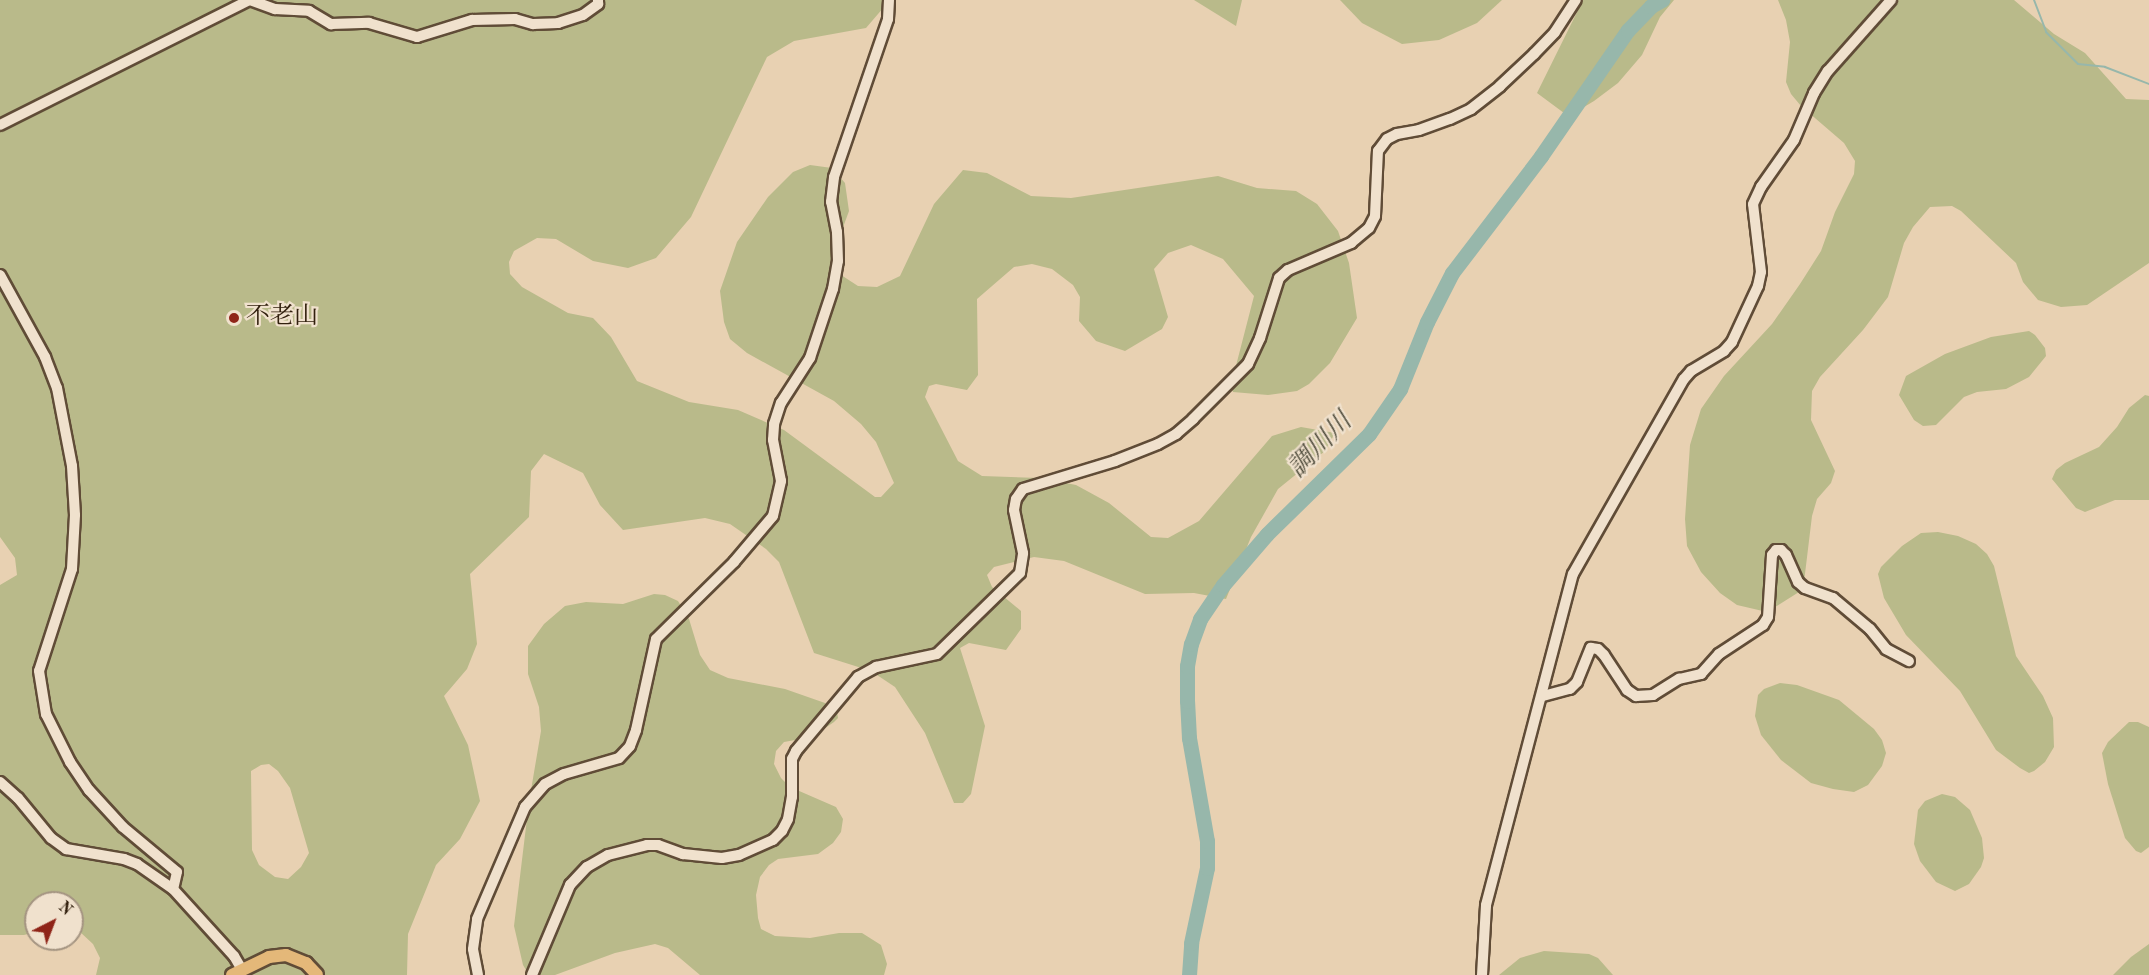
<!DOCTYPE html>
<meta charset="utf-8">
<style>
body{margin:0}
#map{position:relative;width:2149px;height:975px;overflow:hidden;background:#e8d1b2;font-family:"Old Standard TT","Noto Serif JP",serif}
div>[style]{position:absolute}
.green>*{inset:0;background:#b9ba8a}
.stream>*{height:2px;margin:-1px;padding:0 1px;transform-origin:1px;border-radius:1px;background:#97b7ab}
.river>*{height:15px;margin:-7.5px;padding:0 7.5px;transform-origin:7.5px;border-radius:7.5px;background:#97b7ab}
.roads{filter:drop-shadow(2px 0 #604c37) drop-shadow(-2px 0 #604c37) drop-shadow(0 2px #604c37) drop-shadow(0 -2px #604c37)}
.minor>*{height:10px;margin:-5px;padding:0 5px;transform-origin:5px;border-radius:5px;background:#f0e1cd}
.major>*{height:12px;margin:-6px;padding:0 6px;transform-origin:6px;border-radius:6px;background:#e4b879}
.dots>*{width:16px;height:16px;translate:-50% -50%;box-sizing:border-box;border:3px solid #f0e1cd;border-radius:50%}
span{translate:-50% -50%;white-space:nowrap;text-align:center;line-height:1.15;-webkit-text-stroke:4.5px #f0e1cd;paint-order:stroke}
.poi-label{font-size:24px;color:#32200e}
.left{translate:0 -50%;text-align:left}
.water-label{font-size:26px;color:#504d3d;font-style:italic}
.north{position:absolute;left:24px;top:891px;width:60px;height:60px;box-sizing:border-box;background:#f0e1cd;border:2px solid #a49481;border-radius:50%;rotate:42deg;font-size:16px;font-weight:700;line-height:24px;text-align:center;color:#32200e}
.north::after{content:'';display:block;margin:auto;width:21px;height:27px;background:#8f2418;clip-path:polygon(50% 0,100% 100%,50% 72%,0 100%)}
</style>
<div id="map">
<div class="green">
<i style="clip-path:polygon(evenodd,0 0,890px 0,866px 28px,794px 41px,767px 57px,691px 217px,656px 258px,628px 268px,593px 261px,556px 239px,537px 238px,514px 251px,509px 262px,510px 274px,522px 287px,568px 313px,593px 318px,611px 337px,637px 381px,689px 402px,738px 410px,784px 430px,875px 497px,881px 497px,894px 483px,876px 442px,861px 424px,834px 401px,747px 353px,730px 339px,724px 322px,720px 291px,737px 242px,768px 197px,793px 172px,810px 165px,832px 168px,845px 183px,849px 211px,834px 252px,838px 273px,858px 286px,877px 287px,900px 276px,934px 204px,963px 170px,987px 173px,1031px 196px,1071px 198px,1218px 176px,1257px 188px,1296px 191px,1317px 204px,1338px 231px,1349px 263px,1357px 318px,1330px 363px,1309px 384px,1297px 391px,1268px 395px,1233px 392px,1231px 385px,1254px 296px,1223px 259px,1191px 245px,1168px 253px,1154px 269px,1168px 317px,1162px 329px,1125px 351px,1096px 341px,1079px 321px,1080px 297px,1073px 285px,1052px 269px,1032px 264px,1014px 267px,977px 299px,978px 375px,967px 390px,936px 384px,929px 386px,925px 397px,958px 461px,982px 476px,1040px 478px,1076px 485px,1109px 503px,1151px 537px,1168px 538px,1199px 521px,1272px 436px,1301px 427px,1335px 433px,1325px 451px,1278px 489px,1251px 537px,1226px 599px,1194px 593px,1145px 594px,1064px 561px,1034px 557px,994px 567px,987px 575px,992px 587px,1021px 611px,1021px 629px,1006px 650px,969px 643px,960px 648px,985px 726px,971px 794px,963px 803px,954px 803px,925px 733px,895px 687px,871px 671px,814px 653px,779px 562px,766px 549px,730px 524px,705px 518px,623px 530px,600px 505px,583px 473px,544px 454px,531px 471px,529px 517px,470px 574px,477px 644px,467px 669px,444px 696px,468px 745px,480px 801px,460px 839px,436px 865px,408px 934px,407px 975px,96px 975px,100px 958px,93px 944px,79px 931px,72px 929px,72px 903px,36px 903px,36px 932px,24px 935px,0 935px,0 585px,17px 575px,15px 558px,0 537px,0 0,269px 764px,278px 771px,290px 788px,309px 853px,301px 867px,288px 879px,275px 877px,259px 865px,252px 850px,251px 771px,261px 765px,269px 764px)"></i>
<i style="clip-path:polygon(1194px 0,1242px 0,1236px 26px)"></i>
<i style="clip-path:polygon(1340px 0,1502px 0,1477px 23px,1439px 40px,1402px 44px,1362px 23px)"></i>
<i style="clip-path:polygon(1583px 0,1674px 0,1660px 17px,1642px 55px,1618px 83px,1594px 101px,1579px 110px,1564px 113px,1537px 93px)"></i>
<i style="clip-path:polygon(1778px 0,2014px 0,2054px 34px,2085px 53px,2126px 99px,2149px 100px,2149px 263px,2087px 305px,2061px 307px,2038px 300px,2023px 282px,2016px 263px,1961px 211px,1952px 206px,1930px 207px,1913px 227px,1904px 243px,1888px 297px,1863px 330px,1820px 377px,1812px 391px,1811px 420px,1835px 471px,1831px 483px,1817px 499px,1812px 516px,1804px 582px,1799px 592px,1767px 612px,1737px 605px,1720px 593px,1701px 572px,1687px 546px,1685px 519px,1690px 445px,1701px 409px,1724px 376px,1772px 324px,1800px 284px,1821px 251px,1835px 212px,1854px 174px,1855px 161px,1844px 143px,1801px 106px,1791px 94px,1786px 82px,1790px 42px,1786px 20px)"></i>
<i style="clip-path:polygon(2029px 331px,2035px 335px,2045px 348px,2046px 356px,2029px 377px,2006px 389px,1977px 392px,1964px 397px,1936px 425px,1923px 426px,1914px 420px,1899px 395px,1906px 376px,1945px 354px,1991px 337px)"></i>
<i style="clip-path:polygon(2145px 395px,2149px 396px,2149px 500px,2115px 500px,2085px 512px,2076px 508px,2052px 479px,2056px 470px,2065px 463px,2099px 447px,2117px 427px,2129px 408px)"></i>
<i style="clip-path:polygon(1938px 532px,1958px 536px,1976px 544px,1987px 554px,1994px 566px,2016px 656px,2043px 696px,2053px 718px,2054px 747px,2045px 762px,2034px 771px,2029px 773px,2020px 768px,1996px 750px,1960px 691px,1906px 635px,1884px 598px,1878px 574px,1881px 567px,1902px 546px,1921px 533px)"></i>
<i style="clip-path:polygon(654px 594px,665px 595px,678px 601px,689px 619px,700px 655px,710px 670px,728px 678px,785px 689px,825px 703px,837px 712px,838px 718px,834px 722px,812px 737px,784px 742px,776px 751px,774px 764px,781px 778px,790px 787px,836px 807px,843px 819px,841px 832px,833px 843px,818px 854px,778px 859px,769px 865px,760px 877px,756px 895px,758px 918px,761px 929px,775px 936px,810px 938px,839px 933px,862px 933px,881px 945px,887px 964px,884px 975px,700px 975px,668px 948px,655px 944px,615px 953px,555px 975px,529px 975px,523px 965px,514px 926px,529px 802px,541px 731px,539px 707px,528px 674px,528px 646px,544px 624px,565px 606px,586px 602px,623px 604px)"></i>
<i style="clip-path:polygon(1780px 683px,1797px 685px,1839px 700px,1874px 729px,1882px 740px,1886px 753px,1882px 766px,1868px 785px,1854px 792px,1833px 789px,1811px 783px,1781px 760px,1761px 735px,1755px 716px,1758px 695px,1764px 689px)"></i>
<i style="clip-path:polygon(2129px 722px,2138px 722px,2149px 727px,2149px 847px,2141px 853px,2136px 851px,2125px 838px,2108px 784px,2102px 753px,2108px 742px)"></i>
<i style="clip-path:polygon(1942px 794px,1955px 797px,1970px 810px,1982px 838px,1984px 858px,1981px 867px,1969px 884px,1955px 891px,1936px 882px,1920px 861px,1914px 844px,1918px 810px,1925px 801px)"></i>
<i style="clip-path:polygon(2149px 944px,2149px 975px,2113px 975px,2131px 957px)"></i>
<i style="clip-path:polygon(1544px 951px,1589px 954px,1598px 958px,1613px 975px,1499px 975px,1520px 958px)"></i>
</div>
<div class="stream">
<i style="left:2034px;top:0;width:34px;rotate:69deg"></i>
<i style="left:2046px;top:32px;width:45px;rotate:45deg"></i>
<i style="left:2078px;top:64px;width:27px;rotate:6deg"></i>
<i style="left:2105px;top:67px;width:47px;rotate:21.1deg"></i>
</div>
<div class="river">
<i style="left:1189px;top:975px;width:32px;rotate:-86deg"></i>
<i style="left:1191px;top:943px;width:77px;rotate:-78deg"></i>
<i style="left:1207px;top:868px;width:27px;rotate:-90deg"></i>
<i style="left:1207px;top:841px;width:105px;rotate:-99.9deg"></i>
<i style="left:1189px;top:738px;width:37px;rotate:-93deg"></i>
<i style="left:1187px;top:701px;width:35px;rotate:-90deg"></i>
<i style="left:1187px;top:666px;width:22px;rotate:-80deg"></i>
<i style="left:1191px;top:644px;width:27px;rotate:-70deg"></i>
<i style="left:1200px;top:619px;width:41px;rotate:-55.9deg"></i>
<i style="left:1223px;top:585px;width:67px;rotate:-49.2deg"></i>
<i style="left:1267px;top:534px;width:143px;rotate:-44.4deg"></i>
<i style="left:1369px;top:434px;width:55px;rotate:-55.4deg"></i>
<i style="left:1400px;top:389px;width:72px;rotate:-68.1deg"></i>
<i style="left:1427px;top:322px;width:55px;rotate:-63deg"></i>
<i style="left:1452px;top:273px;width:147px;rotate:-52.7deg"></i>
<i style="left:1541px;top:156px;width:153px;rotate:-55.4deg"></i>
<i style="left:1628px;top:30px;width:33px;rotate:-46deg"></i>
<i style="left:1651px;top:6px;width:13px;rotate:-29deg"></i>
</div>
<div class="roads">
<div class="minor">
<i style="left:250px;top:0;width:27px;rotate:20deg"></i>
<i style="left:275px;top:9px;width:34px;rotate:3deg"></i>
<i style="left:309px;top:11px;width:26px;rotate:31deg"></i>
<i style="left:331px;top:24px;width:38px;rotate:-2deg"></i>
<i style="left:369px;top:23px;width:50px;rotate:16.3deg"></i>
<i style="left:417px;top:37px;width:58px;rotate:-17.2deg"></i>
<i style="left:472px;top:20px;width:43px;rotate:-1.3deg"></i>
<i style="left:515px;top:19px;width:19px;rotate:16deg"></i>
<i style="left:533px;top:24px;width:25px;rotate:-2deg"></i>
<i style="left:558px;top:23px;width:26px;rotate:-18deg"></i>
<i style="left:583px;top:15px;width:19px;rotate:-36deg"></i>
<i style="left:598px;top:4px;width:4px;rotate:-90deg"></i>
<i style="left:0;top:125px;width:280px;rotate:-26.6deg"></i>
<i style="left:0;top:275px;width:94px;rotate:61.2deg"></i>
<i style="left:45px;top:357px;width:33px;rotate:69deg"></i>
<i style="left:57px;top:388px;width:79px;rotate:79.1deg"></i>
<i style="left:72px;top:466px;width:49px;rotate:86.5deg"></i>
<i style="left:75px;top:515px;width:54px;rotate:93.2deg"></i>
<i style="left:72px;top:569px;width:107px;rotate:107.9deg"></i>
<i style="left:39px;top:671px;width:44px;rotate:80.8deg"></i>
<i style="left:46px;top:714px;width:54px;rotate:63.4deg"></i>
<i style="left:70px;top:762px;width:34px;rotate:56deg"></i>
<i style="left:89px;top:790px;width:50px;rotate:47.4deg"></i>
<i style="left:123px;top:827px;width:70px;rotate:39.8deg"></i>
<i style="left:177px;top:872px;width:17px;rotate:103deg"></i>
<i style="left:1543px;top:696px;width:28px;rotate:-15deg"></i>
<i style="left:1570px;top:689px;width:10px;rotate:-45deg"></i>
<i style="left:1577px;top:682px;width:37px;rotate:-68deg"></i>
<i style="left:1591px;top:648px;width:7px;rotate:8deg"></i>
<i style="left:1598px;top:649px;width:8px;rotate:45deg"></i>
<i style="left:1604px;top:655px;width:42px;rotate:56.7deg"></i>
<i style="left:1627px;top:690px;width:11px;rotate:34deg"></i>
<i style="left:1636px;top:696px;width:17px;rotate:-3deg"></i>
<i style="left:1653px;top:695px;width:31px;rotate:-32deg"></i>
<i style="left:1679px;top:679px;width:23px;rotate:-13deg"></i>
<i style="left:1701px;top:674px;width:27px;rotate:-48deg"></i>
<i style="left:1719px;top:654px;width:53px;rotate:-33.4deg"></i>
<i style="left:1763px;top:625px;width:9px;rotate:-58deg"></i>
<i style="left:1768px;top:617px;width:62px;rotate:-86.3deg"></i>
<i style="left:1772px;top:555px;width:6px;rotate:-51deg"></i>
<i style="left:1776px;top:550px;width:5px"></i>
<i style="left:1781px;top:550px;width:7px;rotate:45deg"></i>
<i style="left:1786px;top:555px;width:30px;rotate:66deg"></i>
<i style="left:1798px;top:582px;width:9px;rotate:41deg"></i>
<i style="left:1805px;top:588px;width:30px;rotate:20deg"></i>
<i style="left:1833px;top:598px;width:48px;rotate:40deg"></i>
<i style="left:1870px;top:629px;width:26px;rotate:51deg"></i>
<i style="left:1886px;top:649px;width:26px;rotate:28deg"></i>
<i style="left:0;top:782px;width:24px;rotate:42deg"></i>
<i style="left:18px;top:798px;width:52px;rotate:50.5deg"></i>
<i style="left:51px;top:838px;width:19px;rotate:36deg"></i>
<i style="left:66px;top:849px;width:59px;rotate:9.8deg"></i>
<i style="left:124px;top:859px;width:14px;rotate:21deg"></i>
<i style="left:137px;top:864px;width:44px;rotate:34.8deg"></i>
<i style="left:173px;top:889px;width:91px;rotate:47.7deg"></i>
<i style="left:234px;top:956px;width:14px;rotate:60deg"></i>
<i style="left:478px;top:975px;width:26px;rotate:-101deg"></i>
<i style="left:473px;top:949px;width:30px;rotate:-82deg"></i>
<i style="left:477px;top:919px;width:122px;rotate:-66.8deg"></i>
<i style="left:525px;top:807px;width:30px;rotate:-49deg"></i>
<i style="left:545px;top:784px;width:21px;rotate:-28deg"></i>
<i style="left:564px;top:774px;width:57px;rotate:-16.2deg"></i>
<i style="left:619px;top:758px;width:16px;rotate:-47deg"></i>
<i style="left:630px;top:746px;width:17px;rotate:-69deg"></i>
<i style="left:636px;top:730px;width:93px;rotate:-77.6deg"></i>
<i style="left:656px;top:639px;width:110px;rotate:-44.6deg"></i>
<i style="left:734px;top:562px;width:60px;rotate:-49.7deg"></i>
<i style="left:773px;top:516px;width:36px;rotate:-77deg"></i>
<i style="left:781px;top:481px;width:42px;rotate:-101deg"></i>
<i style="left:773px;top:440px;width:16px;rotate:-86deg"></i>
<i style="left:774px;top:424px;width:22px;rotate:-72deg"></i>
<i style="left:781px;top:403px;width:54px;rotate:-57.2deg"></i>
<i style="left:810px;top:358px;width:73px;rotate:-71.6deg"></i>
<i style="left:833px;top:289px;width:28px;rotate:-80deg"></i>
<i style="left:838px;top:261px;width:29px;rotate:-92deg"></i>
<i style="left:837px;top:232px;width:31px;rotate:-101deg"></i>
<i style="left:831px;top:202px;width:25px;rotate:-83deg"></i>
<i style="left:834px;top:177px;width:167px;rotate:-71.1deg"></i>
<i style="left:888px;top:19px;width:19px;rotate:-87deg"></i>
<i style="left:532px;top:975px;width:98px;rotate:-67.1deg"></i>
<i style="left:570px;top:885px;width:25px;rotate:-47deg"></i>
<i style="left:587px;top:867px;width:24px;rotate:-30deg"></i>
<i style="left:608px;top:855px;width:40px;rotate:-14.4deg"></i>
<i style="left:647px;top:845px;width:11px"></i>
<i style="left:658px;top:845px;width:27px;rotate:20deg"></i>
<i style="left:683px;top:854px;width:39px;rotate:6deg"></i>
<i style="left:722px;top:858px;width:17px;rotate:-10deg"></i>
<i style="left:739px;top:855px;width:37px;rotate:-24deg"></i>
<i style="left:773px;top:840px;width:13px;rotate:-45deg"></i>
<i style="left:782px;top:831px;width:13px;rotate:-63deg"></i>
<i style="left:788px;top:819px;width:22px;rotate:-80deg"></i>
<i style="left:792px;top:797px;width:38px;rotate:-90deg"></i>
<i style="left:792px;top:759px;width:9px;rotate:-63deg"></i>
<i style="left:796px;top:751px;width:97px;rotate:-50deg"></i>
<i style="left:858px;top:677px;width:21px;rotate:-29deg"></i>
<i style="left:876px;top:667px;width:62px;rotate:-12deg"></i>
<i style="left:937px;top:654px;width:116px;rotate:-44.3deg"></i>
<i style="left:1020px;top:573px;width:20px;rotate:-81deg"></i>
<i style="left:1023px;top:553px;width:44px;rotate:-101.8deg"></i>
<i style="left:1014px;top:510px;width:11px;rotate:-80deg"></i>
<i style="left:1016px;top:499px;width:12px;rotate:-55deg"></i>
<i style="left:1023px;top:489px;width:96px;rotate:-16.9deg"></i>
<i style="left:1115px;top:461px;width:46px;rotate:-21.6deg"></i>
<i style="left:1158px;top:444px;width:21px;rotate:-29deg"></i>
<i style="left:1176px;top:434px;width:23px;rotate:-41deg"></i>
<i style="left:1193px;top:419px;width:78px;rotate:-45deg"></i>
<i style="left:1248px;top:364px;width:29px;rotate:-65deg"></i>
<i style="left:1260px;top:338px;width:63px;rotate:-72.4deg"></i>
<i style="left:1279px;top:278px;width:12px;rotate:-42deg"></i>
<i style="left:1288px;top:270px;width:69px;rotate:-23.2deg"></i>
<i style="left:1351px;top:243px;width:23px;rotate:-40deg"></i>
<i style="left:1369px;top:228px;width:13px;rotate:-63deg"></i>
<i style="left:1375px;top:216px;width:65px;rotate:-87.4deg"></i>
<i style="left:1378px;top:151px;width:15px;rotate:-53deg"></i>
<i style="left:1387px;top:139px;width:11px;rotate:-27deg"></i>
<i style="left:1397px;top:134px;width:22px;rotate:-10deg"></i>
<i style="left:1419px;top:130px;width:33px;rotate:-20deg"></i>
<i style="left:1450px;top:119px;width:23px;rotate:-25deg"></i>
<i style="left:1471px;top:109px;width:37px;rotate:-38deg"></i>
<i style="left:1500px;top:86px;width:47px;rotate:-43.3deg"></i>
<i style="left:1534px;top:54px;width:30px;rotate:-46deg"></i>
<i style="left:1555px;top:32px;width:38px;rotate:-57deg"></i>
<i style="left:1482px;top:975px;width:70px;rotate:-86.7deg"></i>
<i style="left:1486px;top:905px;width:342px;rotate:-75.3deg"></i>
<i style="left:1573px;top:574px;width:224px;rotate:-60.4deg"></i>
<i style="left:1684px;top:379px;width:11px;rotate:-49deg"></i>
<i style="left:1691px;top:371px;width:39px;rotate:-31deg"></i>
<i style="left:1724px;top:351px;width:12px;rotate:-48deg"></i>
<i style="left:1732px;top:342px;width:62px;rotate:-65.1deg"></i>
<i style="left:1758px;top:286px;width:14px;rotate:-78deg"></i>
<i style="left:1761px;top:272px;width:68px;rotate:-96.7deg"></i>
<i style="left:1753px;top:204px;width:19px;rotate:-65deg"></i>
<i style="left:1761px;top:187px;width:57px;rotate:-54.9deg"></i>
<i style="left:1794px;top:140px;width:51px;rotate:-66.9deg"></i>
<i style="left:1814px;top:93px;width:26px;rotate:-58deg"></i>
<i style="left:1828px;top:71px;width:95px;rotate:-48.4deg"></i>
</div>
<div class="major">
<i style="left:232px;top:975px;width:41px;rotate:-25.9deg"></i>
<i style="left:269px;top:957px;width:17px;rotate:-7deg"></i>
<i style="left:286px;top:955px;width:22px;rotate:22deg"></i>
<i style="left:306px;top:963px;width:16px;rotate:47deg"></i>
</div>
</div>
<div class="dots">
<i style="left:234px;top:318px;background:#8f2418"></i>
</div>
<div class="poi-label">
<span class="left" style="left:246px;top:318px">不老山</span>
</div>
<div class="water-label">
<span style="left:1321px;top:446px;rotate:-46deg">調川川</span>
</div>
<div class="north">N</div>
</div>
